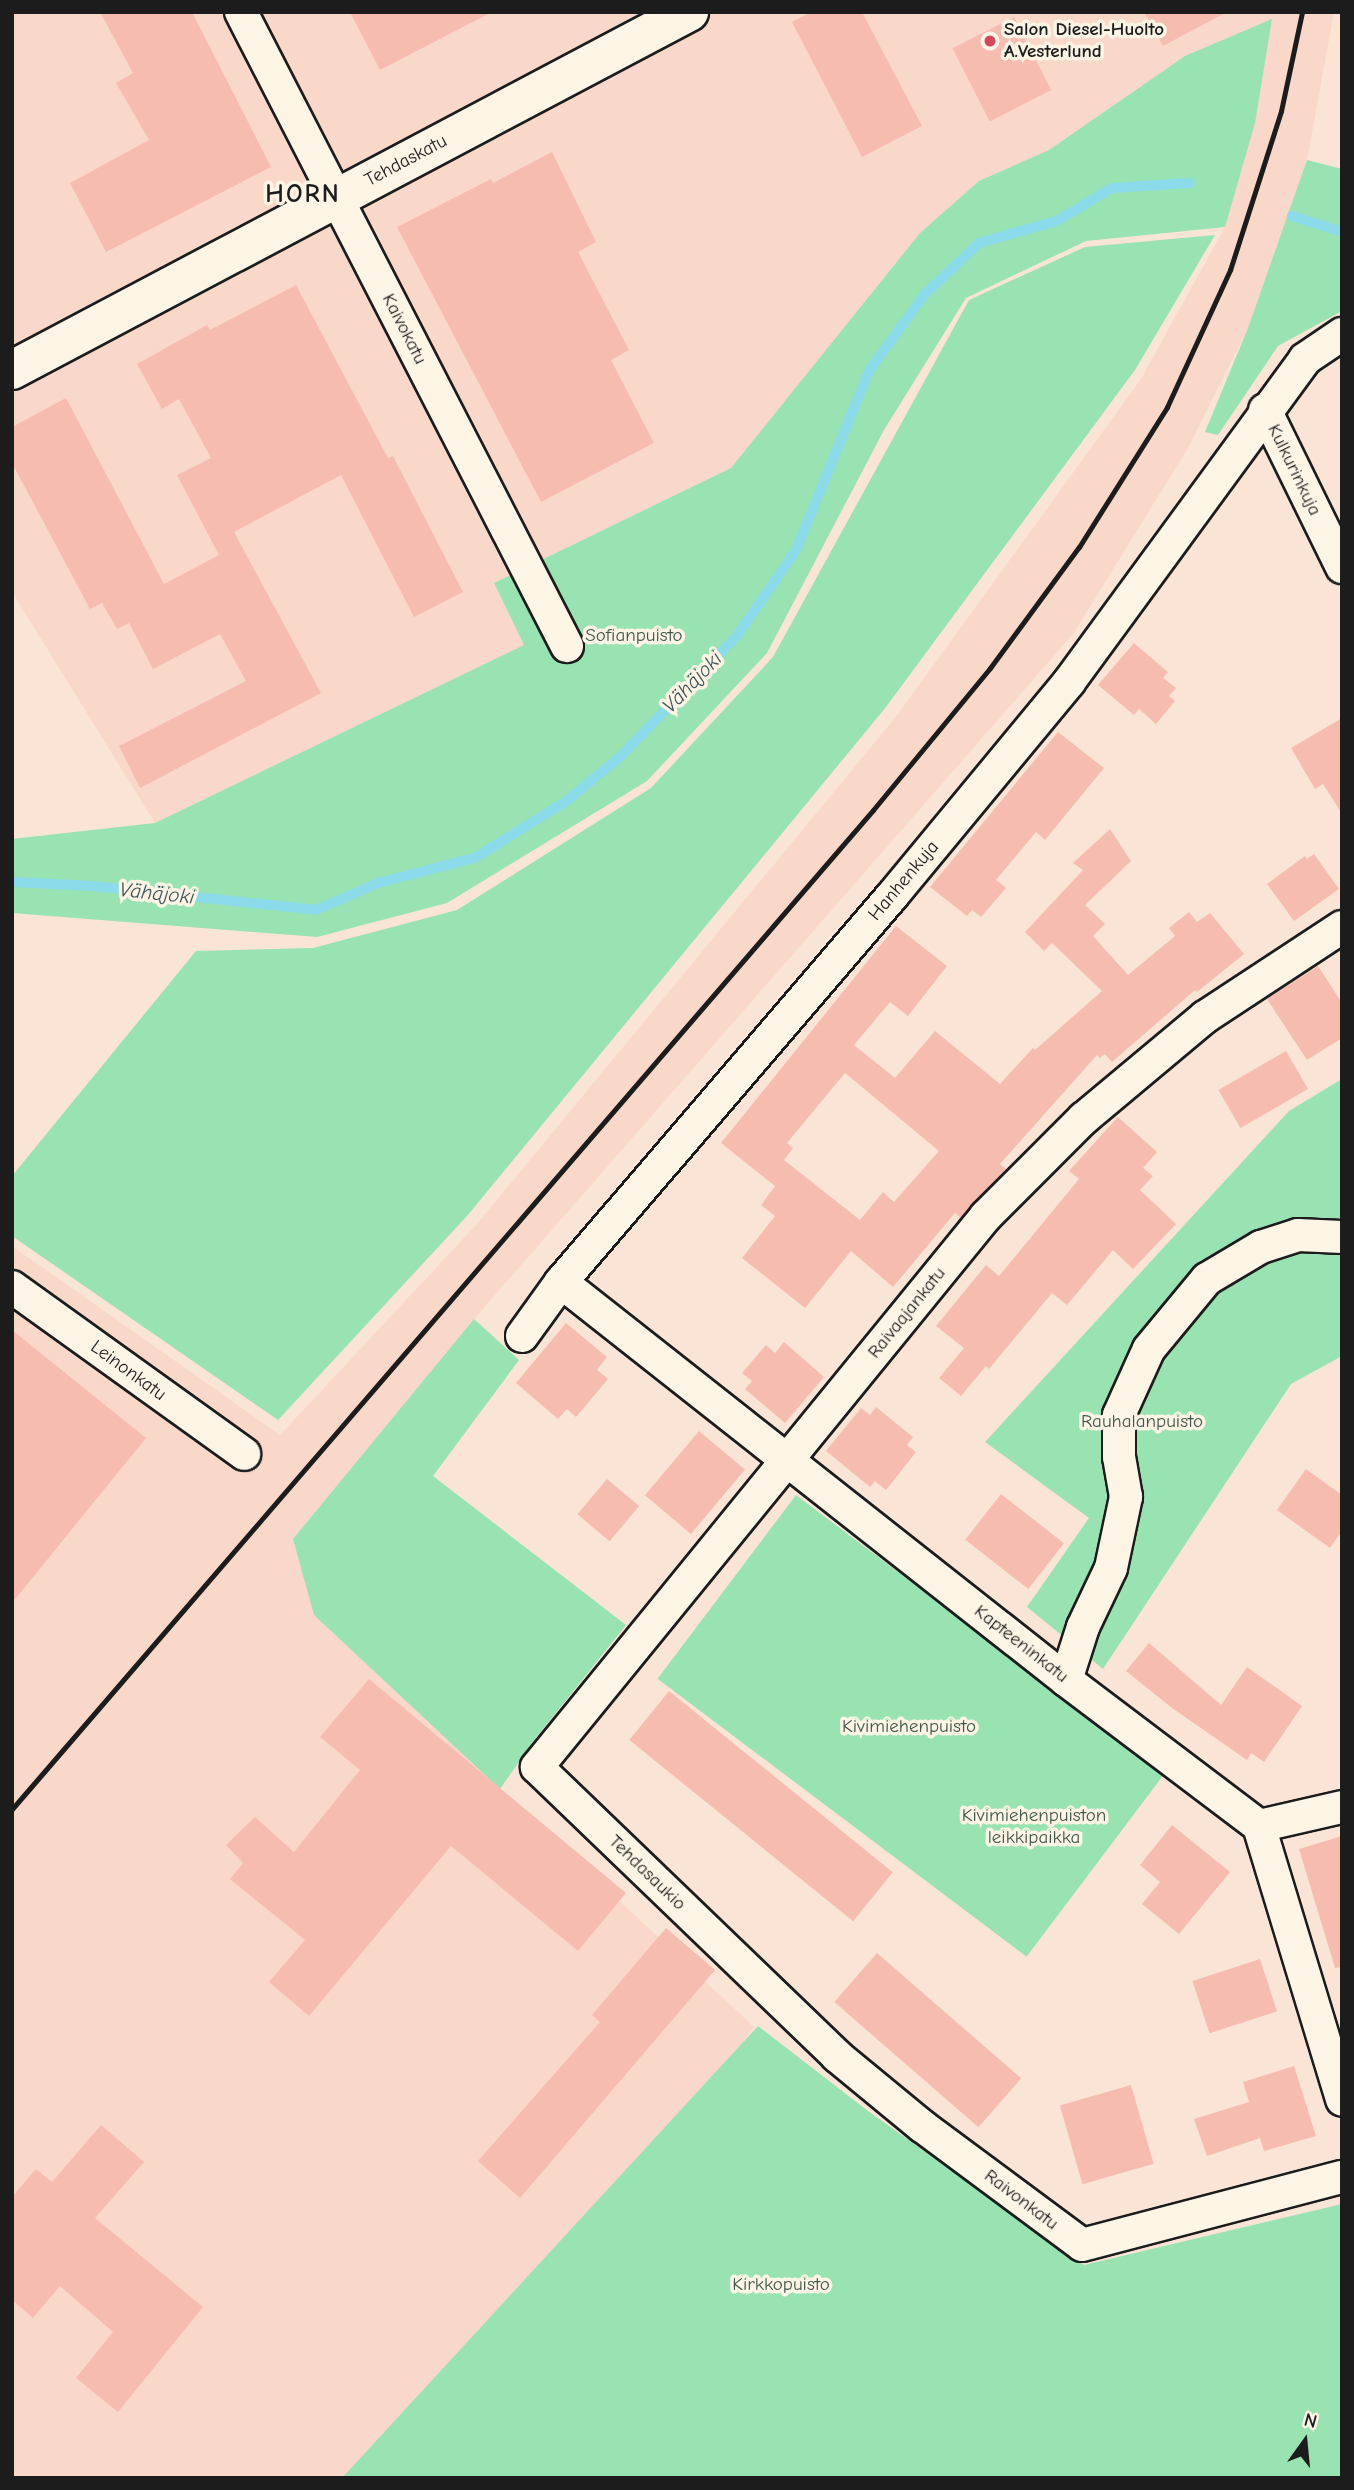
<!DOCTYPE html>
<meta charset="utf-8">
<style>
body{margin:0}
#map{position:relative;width:1354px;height:2490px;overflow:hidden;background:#fae4d5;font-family:"Comic Neue",sans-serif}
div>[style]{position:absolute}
.built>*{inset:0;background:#f9d8ca}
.green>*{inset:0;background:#99e2b2;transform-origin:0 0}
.stream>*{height:10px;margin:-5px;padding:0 5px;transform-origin:5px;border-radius:5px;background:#8cdbea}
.building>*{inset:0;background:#f7bcb0;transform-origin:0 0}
.roads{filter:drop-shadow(2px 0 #1c1c1c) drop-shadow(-2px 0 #1c1c1c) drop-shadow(0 2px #1c1c1c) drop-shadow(0 -2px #1c1c1c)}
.street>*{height:32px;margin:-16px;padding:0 16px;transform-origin:16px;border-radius:16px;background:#fcf5e5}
.secondary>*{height:38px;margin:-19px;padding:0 19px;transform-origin:19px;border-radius:19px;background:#fcf5e5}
.rail>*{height:5px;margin:-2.5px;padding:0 2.5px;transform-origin:2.5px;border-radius:2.5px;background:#1c1c1c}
.dots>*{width:19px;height:19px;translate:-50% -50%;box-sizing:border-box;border:4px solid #fcf5e5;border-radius:50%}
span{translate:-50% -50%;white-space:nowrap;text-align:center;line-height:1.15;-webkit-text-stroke:7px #fcf5e5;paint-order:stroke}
.poi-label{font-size:19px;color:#1c1c1c;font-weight:700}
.left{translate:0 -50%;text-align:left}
.street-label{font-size:19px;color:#1c1c1c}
.park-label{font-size:19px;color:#425749}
.water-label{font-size:21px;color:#3e555a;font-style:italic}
.district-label{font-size:26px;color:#1c1c1c;font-weight:700;letter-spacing:2px}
.frame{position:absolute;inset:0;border:14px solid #1c1c1c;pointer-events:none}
.north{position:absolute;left:1270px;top:2406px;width:70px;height:70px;-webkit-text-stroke:5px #fcf5e5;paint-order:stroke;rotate:15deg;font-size:19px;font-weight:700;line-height:28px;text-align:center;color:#1c1c1c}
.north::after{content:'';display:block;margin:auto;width:24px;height:32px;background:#1c1c1c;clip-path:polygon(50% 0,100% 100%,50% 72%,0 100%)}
</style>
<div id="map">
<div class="built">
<i style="clip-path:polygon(12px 12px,1334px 12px,1307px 160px,1248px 328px,1188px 448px,1073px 634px,474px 1319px,293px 1539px,315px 1615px,754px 2027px,715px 2080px,347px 2478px,12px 2478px,12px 1246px,280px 1435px,477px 1224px,895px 718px,1141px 379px,1225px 227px,1185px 56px,1049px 150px,979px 181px,920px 233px,731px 468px,494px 583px,524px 645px,155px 823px,12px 592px)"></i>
</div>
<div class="green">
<i style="clip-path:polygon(1272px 19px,1255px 123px,1225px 227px,1086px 241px,966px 298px,884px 430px,767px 653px,647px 781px,447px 903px,317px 937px,12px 913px,12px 839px,155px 823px,524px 645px,494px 583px,731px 468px,920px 233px,979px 181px,1049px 150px,1185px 56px)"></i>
<i style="clip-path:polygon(1307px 160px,1342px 169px,1342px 311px,1278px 346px,1218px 435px,1205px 432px,1248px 328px)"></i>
<i style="clip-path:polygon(1215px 235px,1135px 370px,886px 707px,467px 1216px,278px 1420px,12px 1236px,12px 1176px,196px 951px,313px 948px,457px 910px,651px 788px,773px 657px,969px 300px,1085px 247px)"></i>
<i style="clip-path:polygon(1342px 1079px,1342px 1356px,1291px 1384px,1103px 1669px,1027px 1607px,1089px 1518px,985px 1442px,1289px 1111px)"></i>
<i style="clip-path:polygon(474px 1319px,519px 1360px,433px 1476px,626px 1625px,535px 1739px,500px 1789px,314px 1615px,293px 1539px)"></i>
<i style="left:796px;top:1495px;width:462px;height:230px;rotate:37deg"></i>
<i style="clip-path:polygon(758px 2026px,868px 2111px,1084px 2265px,1342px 2204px,1342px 2478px,342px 2478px)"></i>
</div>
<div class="stream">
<i style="left:1292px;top:216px;width:52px;rotate:17.7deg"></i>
<i style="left:12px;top:882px;width:81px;rotate:2.8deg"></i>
<i style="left:93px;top:886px;width:224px;rotate:6.1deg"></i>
<i style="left:316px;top:910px;width:68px;rotate:-23.5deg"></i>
<i style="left:378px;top:883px;width:100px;rotate:-14.5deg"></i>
<i style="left:475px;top:858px;width:110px;rotate:-31.9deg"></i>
<i style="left:568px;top:800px;width:67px;rotate:-39.6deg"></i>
<i style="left:620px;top:757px;width:168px;rotate:-46deg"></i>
<i style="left:737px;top:636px;width:104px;rotate:-55.5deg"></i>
<i style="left:796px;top:550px;width:193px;rotate:-67.8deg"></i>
<i style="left:869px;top:371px;width:94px;rotate:-54.1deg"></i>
<i style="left:924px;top:295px;width:76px;rotate:-43.4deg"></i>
<i style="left:979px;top:243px;width:81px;rotate:-15.8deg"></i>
<i style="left:1057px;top:221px;width:64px;rotate:-31deg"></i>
<i style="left:1112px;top:188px;width:78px;rotate:-3.7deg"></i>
</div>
<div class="building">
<i style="clip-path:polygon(100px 12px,192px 12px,271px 167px,106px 252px,70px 183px,149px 140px,116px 83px,133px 73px)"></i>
<i style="clip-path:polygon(350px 12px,492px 12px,380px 70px)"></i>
<i style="clip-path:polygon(811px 12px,862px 12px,922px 126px,862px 157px,792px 22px)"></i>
<i style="clip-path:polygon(1144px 12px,1227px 12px,1163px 46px)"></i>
<i style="left:1014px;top:17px;width:82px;height:69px;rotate:63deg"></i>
<i style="clip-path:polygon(552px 152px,596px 242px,578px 252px,629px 350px,611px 360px,654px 443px,541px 502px,397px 227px,491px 179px,493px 183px)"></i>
<i style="clip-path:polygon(296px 285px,388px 458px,393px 456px,463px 592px,414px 617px,341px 475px,234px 532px,321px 693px,140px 788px,119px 746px,246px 681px,220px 634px,153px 669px,129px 623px,117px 629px,102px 603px,90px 609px,12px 463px,12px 427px,66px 398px,164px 584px,219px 555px,177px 475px,211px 458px,179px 399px,162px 409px,137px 364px,207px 325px,210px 330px)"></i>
<i style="clip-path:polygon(1134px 643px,1168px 672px,1163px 678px,1176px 688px,1169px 696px,1175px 701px,1156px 724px,1139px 709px,1134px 715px,1098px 685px)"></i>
<i style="clip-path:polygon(1342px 718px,1342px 814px,1323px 784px,1315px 789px,1291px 748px)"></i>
<i style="clip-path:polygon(1058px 732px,1104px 768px,1045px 840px,1036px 832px,996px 880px,1006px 888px,981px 917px,972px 910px,967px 916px,930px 887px)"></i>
<i style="clip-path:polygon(evenodd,1110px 829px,1131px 861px,1085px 905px,1105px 924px,1093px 936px,1128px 975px,1175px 936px,1169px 928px,1189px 912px,1197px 922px,1210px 913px,1244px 954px,1197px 992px,1195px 990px,1112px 1062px,1105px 1054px,1100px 1058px,1097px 1055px,1000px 1164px,1006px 1169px,961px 1218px,955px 1213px,893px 1287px,851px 1251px,805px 1308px,742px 1258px,775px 1216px,761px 1205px,775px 1186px,721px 1143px,896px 926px,947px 966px,908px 1016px,890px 1002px,854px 1045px,895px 1078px,935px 1031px,1000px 1084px,1033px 1048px,1035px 1050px,1102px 991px,1052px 943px,1044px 951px,1025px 932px,1083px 870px,1073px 863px,1110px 829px,845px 1073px,939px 1151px,894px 1202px,883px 1192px,860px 1220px,784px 1160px,793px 1148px,787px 1143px,845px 1073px)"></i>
<i style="clip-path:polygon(1314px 854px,1339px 889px,1294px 921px,1267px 884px,1305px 856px,1307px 859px)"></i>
<i style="clip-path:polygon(1318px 966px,1342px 1003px,1342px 1038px,1307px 1060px,1267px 999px)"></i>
<i style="left:1286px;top:1051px;width:44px;height:78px;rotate:60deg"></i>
<i style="clip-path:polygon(1118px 1117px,1157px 1152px,1143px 1168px,1153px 1176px,1140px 1190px,1176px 1224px,1133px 1269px,1113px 1250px,1067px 1305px,1052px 1293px,989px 1369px,986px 1366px,961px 1396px,939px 1378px,964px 1348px,936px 1326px,986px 1265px,999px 1276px,1079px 1179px,1069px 1171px)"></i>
<i style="clip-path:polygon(566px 1323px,607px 1357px,597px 1370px,608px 1379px,576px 1417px,567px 1409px,558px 1419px,516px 1383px)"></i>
<i style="clip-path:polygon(12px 1330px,146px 1438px,12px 1603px)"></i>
<i style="clip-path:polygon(784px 1342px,824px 1377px,785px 1423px,745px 1389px,752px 1381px,742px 1373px,766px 1345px,775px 1353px)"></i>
<i style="clip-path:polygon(876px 1407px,913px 1437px,907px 1445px,916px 1452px,886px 1490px,875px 1481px,870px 1487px,826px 1451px,861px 1408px,870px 1415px)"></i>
<i style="left:699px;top:1431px;width:60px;height:84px;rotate:40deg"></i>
<i style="clip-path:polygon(1306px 1469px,1342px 1495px,1342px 1531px,1330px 1548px,1277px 1510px)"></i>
<i style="left:607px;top:1479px;width:42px;height:46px;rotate:40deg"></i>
<i style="left:1001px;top:1494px;width:80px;height:58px;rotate:38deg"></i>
<i style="clip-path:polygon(1149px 1643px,1221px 1705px,1247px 1667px,1302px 1706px,1264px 1762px,1251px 1753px,1247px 1760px,1172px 1708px,1126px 1671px)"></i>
<i style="clip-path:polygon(369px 1679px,626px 1893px,578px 1951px,451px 1846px,309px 2016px,269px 1982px,305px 1940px,230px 1879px,243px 1863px,226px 1845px,255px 1817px,294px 1852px,360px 1770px,320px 1737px)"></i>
<i style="left:669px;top:1691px;width:288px;height:63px;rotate:39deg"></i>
<i style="clip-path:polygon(1172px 1825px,1230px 1872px,1179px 1934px,1142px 1904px,1160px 1882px,1140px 1865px)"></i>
<i style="clip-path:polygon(1342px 1836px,1342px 1967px,1335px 1968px,1299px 1849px)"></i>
<i style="clip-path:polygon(666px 1928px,715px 1970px,520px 2198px,478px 2161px,600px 2022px,592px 2015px)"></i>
<i style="left:877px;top:1953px;width:191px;height:65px;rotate:41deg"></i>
<i style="left:1260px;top:1959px;width:55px;height:71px;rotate:72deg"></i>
<i style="clip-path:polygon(1294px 2066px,1316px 2136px,1264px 2151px,1260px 2138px,1207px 2156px,1194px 2119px,1249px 2102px,1243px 2082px)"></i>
<i style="left:1131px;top:2085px;width:82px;height:74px;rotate:74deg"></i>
<i style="clip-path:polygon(101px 2125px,144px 2162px,95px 2218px,203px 2307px,118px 2412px,76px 2378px,113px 2332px,60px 2286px,33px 2318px,12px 2300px,12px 2197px,36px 2169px,52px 2182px)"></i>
</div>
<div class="roads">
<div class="street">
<i style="left:241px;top:12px;width:713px;rotate:62.79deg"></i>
<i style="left:1265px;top:410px;width:175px;rotate:63.9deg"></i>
<i style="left:1342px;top:927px;width:164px;rotate:146.7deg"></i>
<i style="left:1205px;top:1017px;width:158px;rotate:140.1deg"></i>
<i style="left:1084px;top:1118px;width:139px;rotate:135deg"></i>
<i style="left:986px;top:1216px;width:711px;rotate:129.18deg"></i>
<i style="left:537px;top:1767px;width:417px;rotate:43.9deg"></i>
<i style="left:837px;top:2056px;width:110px;rotate:39.5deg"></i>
<i style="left:922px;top:2126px;width:199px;rotate:36.6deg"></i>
<i style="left:1082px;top:2245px;width:269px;rotate:-14.7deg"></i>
<i style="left:561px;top:1282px;width:643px;rotate:38.24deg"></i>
<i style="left:1066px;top:1680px;width:242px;rotate:37.1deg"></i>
<i style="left:1259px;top:1826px;width:286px;rotate:73.1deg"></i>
<i style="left:12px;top:1287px;width:286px;rotate:35.7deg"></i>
<i style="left:522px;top:1336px;width:67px;rotate:-54.2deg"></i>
<i style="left:561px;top:1282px;width:508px;rotate:-49.39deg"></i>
<i style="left:892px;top:896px;width:278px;rotate:-50.4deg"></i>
<i style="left:1069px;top:682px;width:400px;rotate:-53.8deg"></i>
<i style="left:1305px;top:359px;width:45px;rotate:-34deg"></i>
<i style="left:1066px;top:1680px;width:56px;rotate:-72.2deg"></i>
<i style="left:1083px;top:1627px;width:65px;rotate:-64.6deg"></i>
<i style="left:1111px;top:1568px;width:73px;rotate:-78.1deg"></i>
<i style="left:1126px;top:1497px;width:41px;rotate:-99.9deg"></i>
<i style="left:1119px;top:1457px;width:42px;rotate:-90deg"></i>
<i style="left:1119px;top:1415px;width:72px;rotate:-65.6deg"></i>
<i style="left:1149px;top:1349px;width:91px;rotate:-50.4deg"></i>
<i style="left:1207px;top:1279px;width:63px;rotate:-30.7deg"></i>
<i style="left:1261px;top:1247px;width:39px;rotate:-18deg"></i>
<i style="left:1298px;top:1235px;width:44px;rotate:2.6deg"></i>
<i style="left:1259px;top:1826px;width:85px;rotate:-12.9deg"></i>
</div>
<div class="secondary">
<i style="left:12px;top:370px;width:766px;rotate:-27.87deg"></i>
</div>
</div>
<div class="rail">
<i style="left:12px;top:1809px;width:1319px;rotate:-49.24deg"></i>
<i style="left:873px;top:810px;width:184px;rotate:-50.5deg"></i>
<i style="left:990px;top:668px;width:150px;rotate:-53.7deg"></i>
<i style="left:1079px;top:547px;width:165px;rotate:-57.8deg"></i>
<i style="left:1167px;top:407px;width:151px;rotate:-65.3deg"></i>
<i style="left:1230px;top:270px;width:167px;rotate:-72.2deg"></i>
<i style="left:1281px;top:111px;width:101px;rotate:-78deg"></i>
</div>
<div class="dots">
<i style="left:990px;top:41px;background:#d1495b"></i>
</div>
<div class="poi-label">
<span class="left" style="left:1004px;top:41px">Salon Diesel-Huolto<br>A.Vesterlund</span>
</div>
<div class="street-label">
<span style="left:406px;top:161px;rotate:-28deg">Tehdaskatu</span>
<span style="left:404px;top:329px;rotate:63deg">Kaivokatu</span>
<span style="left:1294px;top:470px;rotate:64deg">Kulkurinkuja</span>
<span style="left:904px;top:881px;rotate:-50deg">Hanhenkuja</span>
<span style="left:907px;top:1313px;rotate:-51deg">Raivaajankatu</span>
<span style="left:128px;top:1371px;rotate:36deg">Leinonkatu</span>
<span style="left:1021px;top:1644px;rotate:38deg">Kapteeninkatu</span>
<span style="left:647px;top:1873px;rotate:44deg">Tehdasaukio</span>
<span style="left:1021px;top:2200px;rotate:37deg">Raivonkatu</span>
</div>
<div class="park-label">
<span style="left:634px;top:636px">Sofianpuisto</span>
<span style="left:1142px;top:1422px">Rauhalanpuisto</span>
<span style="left:909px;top:1727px">Kivimiehenpuisto</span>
<span style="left:1034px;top:1827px">Kivimiehenpuiston<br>leikkipaikka</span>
<span style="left:781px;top:2285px">Kirkkopuisto</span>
</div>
<div class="water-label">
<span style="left:692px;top:682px;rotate:-46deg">Vähäjoki</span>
<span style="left:157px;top:893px;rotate:6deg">Vähäjoki</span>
</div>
<div class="district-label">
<span style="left:303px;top:195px">HORN</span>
</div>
<div class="frame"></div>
<div class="north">N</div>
</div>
